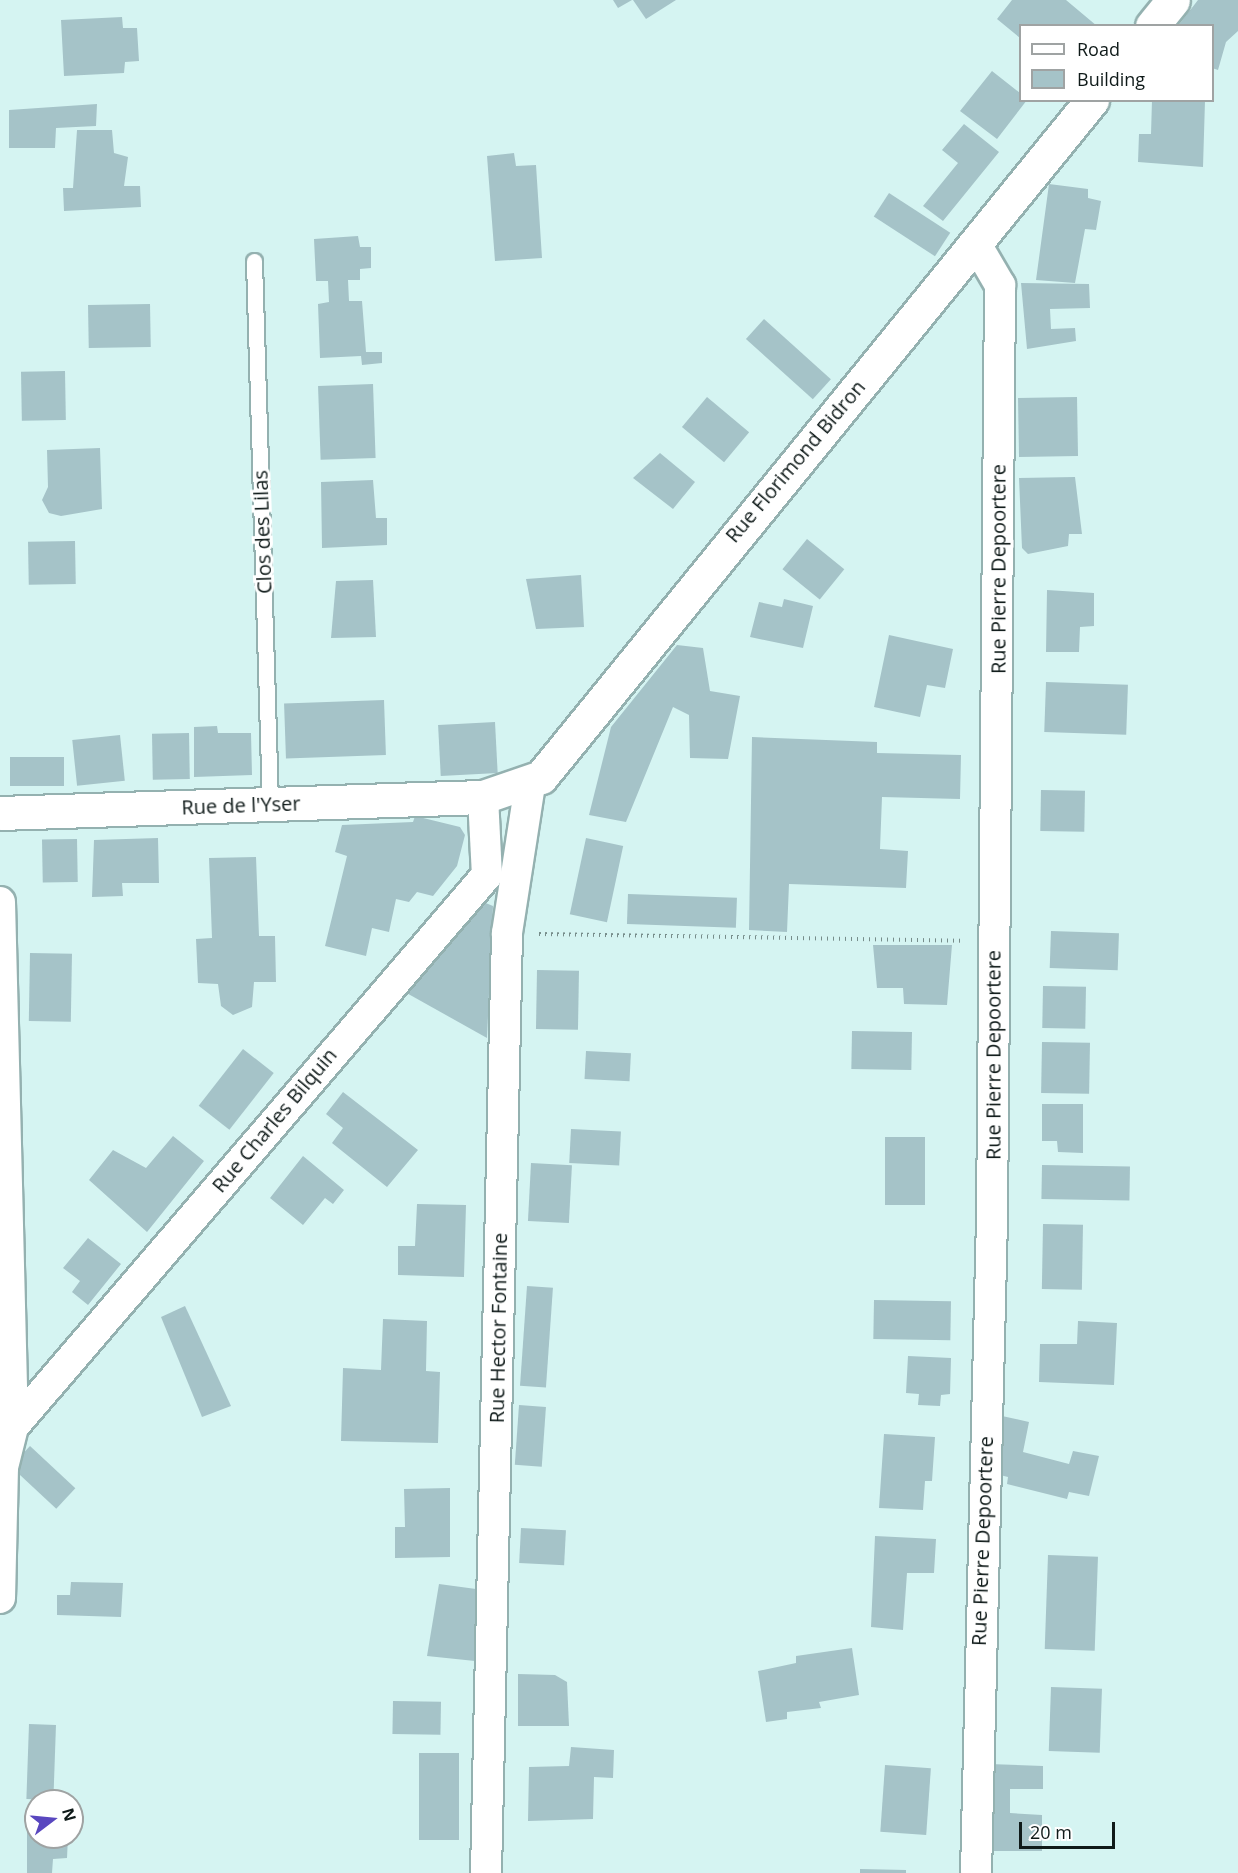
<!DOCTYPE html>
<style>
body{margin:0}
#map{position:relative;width:1238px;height:1873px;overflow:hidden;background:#d5f4f2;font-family:"Open Sans",sans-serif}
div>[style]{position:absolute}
.building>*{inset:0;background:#a5c3c8;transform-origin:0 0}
.path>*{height:4px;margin-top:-2px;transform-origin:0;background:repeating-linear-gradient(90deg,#778d8b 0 1.5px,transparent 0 6px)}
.roads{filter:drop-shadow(2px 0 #94b1b0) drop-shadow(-2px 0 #94b1b0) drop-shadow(0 2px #94b1b0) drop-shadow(0 -2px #94b1b0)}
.lane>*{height:15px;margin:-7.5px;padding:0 7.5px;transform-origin:7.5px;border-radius:7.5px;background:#fff}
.street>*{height:30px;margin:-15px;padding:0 15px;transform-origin:15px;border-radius:15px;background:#fff}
.secondary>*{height:33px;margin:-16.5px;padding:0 16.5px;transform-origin:16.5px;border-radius:16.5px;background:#fff}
span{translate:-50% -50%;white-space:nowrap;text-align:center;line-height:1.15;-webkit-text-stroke:6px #fff;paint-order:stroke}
.street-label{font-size:20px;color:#0f1a19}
.legend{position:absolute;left:1019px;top:24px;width:195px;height:78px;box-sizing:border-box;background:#fff;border:2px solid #9fa3a3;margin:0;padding:8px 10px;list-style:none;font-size:18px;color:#0f1a19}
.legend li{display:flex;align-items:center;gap:12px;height:30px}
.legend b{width:30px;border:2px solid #9fa3a3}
.north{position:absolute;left:24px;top:1789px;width:60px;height:60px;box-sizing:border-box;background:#fff;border:2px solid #9fa3a3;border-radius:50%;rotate:74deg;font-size:16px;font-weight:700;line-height:24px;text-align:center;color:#0f1a19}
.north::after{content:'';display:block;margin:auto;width:21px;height:27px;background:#5947bf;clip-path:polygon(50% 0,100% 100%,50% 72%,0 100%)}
.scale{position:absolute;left:1019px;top:1822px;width:96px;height:27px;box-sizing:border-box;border:3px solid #0f1a19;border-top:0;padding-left:8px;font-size:18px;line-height:21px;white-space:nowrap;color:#0f1a19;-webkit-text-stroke:4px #fff;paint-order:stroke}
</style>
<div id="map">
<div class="building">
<i style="clip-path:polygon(613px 0,632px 0,618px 8px)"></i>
<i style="clip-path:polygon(633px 0,676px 0,646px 19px)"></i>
<i style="clip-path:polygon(1012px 0,1066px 0,1097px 26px,1020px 26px,1020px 38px,997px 19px)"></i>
<i style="clip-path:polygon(1198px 0,1238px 0,1238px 31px,1226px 42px,1218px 70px,1212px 68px,1212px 26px,1178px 26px)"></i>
<i style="clip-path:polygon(122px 17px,123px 28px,137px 28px,139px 61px,125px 62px,124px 73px,64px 76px,61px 20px)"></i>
<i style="clip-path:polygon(992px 71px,1020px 93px,1020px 100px,1027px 100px,997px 139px,960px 111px)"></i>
<i style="clip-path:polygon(1152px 100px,1205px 101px,1203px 167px,1138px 162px,1139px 134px,1151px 134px)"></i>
<i style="clip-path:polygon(97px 104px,96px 126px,56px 128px,55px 148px,9px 148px,9px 110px)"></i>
<i style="clip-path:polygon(964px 124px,999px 152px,943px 221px,923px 206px,958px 163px,942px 150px)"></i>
<i style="clip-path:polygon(77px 130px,112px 130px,114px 153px,128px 157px,124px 186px,140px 186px,141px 207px,64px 211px,63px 188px,73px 188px)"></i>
<i style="clip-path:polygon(514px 153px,516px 166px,536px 165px,542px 258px,495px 261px,487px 156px)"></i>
<i style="clip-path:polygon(1049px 184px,1088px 189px,1088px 198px,1101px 201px,1096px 230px,1085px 229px,1075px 283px,1036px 280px)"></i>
<i style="left:889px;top:193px;width:73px;height:28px;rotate:33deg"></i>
<i style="clip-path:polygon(358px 236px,360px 247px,371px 247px,371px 268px,360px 269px,360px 280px,348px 280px,349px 301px,362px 301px,366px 352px,382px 352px,382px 363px,362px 365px,361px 356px,320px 358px,318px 304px,329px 302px,328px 281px,316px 281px,314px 239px)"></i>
<i style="clip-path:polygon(1021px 283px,1089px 284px,1090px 308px,1050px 309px,1051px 329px,1075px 328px,1076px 341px,1027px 349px)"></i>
<i style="left:150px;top:304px;width:43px;height:62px;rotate:89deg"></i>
<i style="left:764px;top:319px;width:90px;height:27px;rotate:42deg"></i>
<i style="left:65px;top:371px;width:49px;height:44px;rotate:89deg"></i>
<i style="left:373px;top:384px;width:74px;height:55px;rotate:88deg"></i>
<i style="left:707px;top:397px;width:55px;height:39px;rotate:40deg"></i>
<i style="left:1077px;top:397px;width:59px;height:59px;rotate:89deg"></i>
<i style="clip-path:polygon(100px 448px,102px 509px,61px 516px,49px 513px,42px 500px,48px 487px,47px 450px)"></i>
<i style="clip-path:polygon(660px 453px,695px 482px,673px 509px,633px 478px)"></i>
<i style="clip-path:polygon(1075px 477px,1082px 534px,1069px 534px,1068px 546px,1028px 554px,1022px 548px,1019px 478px)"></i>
<i style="clip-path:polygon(373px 480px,376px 518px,387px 518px,387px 545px,322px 548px,321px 482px)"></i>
<i style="left:807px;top:539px;width:48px;height:39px;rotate:39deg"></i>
<i style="left:75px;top:541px;width:43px;height:47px;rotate:89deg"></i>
<i style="clip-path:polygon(581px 575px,584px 627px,536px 629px,526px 579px)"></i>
<i style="clip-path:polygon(373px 580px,376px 637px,331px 638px,336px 581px)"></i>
<i style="clip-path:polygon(1047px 590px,1094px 593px,1094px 626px,1080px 627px,1079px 652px,1046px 652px)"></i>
<i style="clip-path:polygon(784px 599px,813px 606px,803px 648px,750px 637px,759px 602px,782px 607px)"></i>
<i style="clip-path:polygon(889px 635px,953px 649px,945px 688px,927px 685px,920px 717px,874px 707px)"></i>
<i style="clip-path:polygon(677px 645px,703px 648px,710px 691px,740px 696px,728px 759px,690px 758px,689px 715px,673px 707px,626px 822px,589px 815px,611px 727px)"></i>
<i style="left:1046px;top:682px;width:82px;height:50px;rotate:2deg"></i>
<i style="left:384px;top:700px;width:55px;height:100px;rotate:88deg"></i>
<i style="left:495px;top:722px;width:51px;height:57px;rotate:87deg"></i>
<i style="clip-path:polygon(217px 726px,218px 733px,251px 733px,252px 775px,194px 777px,194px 727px)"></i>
<i style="left:189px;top:733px;width:46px;height:37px;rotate:89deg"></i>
<i style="left:120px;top:735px;width:46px;height:48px;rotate:84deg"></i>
<i style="clip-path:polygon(752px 737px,877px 742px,877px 753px,961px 755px,960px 799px,882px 797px,880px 849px,908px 851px,906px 888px,789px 884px,787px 932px,749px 930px)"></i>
<i style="left:64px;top:757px;width:29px;height:54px;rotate:90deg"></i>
<i style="left:1041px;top:790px;width:44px;height:41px;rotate:1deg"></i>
<i style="clip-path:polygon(415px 816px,460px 827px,465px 835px,457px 866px,433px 896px,417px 892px,409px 902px,396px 899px,389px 932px,372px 928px,366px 956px,325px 946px,347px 856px,335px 852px,342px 825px,413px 822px)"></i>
<i style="clip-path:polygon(158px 838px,159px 883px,122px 883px,123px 896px,92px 897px,94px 840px)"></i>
<i style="left:586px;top:838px;width:38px;height:78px;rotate:12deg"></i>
<i style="left:77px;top:839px;width:43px;height:35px;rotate:89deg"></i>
<i style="clip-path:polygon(256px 857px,259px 936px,275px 936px,276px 982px,254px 982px,252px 1007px,233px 1015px,221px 1006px,218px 984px,198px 983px,196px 939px,212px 938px,209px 858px)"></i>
<i style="left:628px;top:894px;width:109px;height:30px;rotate:2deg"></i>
<i style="clip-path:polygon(476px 899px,493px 906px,487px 1038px,403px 991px)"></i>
<i style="left:1051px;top:931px;width:68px;height:37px;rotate:2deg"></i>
<i style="clip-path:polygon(873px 945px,952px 945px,947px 1005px,904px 1004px,903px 988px,877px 988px)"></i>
<i style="left:30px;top:953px;width:42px;height:68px;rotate:1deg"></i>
<i style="left:537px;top:970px;width:42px;height:59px;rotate:1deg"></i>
<i style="left:1043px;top:986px;width:43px;height:42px;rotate:1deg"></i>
<i style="left:852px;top:1031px;width:60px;height:38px;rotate:1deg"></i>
<i style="left:1042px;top:1042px;width:48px;height:51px;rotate:1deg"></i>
<i style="left:243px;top:1049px;width:39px;height:72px;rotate:38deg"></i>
<i style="left:586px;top:1051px;width:45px;height:28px;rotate:3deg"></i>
<i style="clip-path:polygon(343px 1092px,418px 1150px,387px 1187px,332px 1143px,343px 1128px,326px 1114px)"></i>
<i style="clip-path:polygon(1042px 1104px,1083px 1104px,1083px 1153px,1058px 1152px,1057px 1141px,1042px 1141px)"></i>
<i style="left:571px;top:1129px;width:50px;height:34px;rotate:3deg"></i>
<i style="clip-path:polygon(173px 1136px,204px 1161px,147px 1232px,89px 1180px,113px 1150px,146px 1168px)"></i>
<i style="left:885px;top:1137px;width:40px;height:68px"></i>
<i style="clip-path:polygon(303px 1156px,344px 1190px,333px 1204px,325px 1198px,303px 1225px,270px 1198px)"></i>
<i style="left:531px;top:1163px;width:41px;height:58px;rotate:3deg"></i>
<i style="left:1042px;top:1165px;width:88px;height:34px;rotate:1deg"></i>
<i style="clip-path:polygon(417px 1204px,466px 1205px,464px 1277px,398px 1275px,398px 1246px,415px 1246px)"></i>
<i style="left:1043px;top:1224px;width:40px;height:65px;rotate:1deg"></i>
<i style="clip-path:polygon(88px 1238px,121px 1264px,88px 1305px,72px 1292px,80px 1281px,63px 1268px)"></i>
<i style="left:527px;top:1286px;width:26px;height:100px;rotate:4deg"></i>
<i style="left:874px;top:1300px;width:77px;height:39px;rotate:1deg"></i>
<i style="clip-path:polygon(185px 1306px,231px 1406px,202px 1417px,161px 1317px)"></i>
<i style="clip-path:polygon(383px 1319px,427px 1321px,426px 1371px,440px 1372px,438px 1443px,341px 1441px,343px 1368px,381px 1370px)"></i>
<i style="clip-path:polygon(1078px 1321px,1117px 1323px,1114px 1385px,1039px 1382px,1040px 1344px,1077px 1344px)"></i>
<i style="clip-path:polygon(908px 1356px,951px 1358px,950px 1394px,941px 1395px,940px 1406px,918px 1405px,919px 1394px,906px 1393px)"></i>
<i style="left:519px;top:1405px;width:27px;height:60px;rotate:4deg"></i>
<i style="clip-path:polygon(1002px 1416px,1029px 1422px,1023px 1452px,1069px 1464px,1073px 1451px,1099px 1456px,1089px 1496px,1069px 1492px,1067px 1499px,1007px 1484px,1008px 1477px,992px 1473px)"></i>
<i style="clip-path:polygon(884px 1434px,935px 1437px,932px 1481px,925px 1481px,923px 1510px,879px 1508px)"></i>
<i style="left:30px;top:1446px;width:62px;height:28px;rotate:43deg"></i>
<i style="clip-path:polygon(450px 1488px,450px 1557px,395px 1558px,395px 1527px,405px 1527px,404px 1489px)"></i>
<i style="left:521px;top:1528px;width:45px;height:35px;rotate:3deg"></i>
<i style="clip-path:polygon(875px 1536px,936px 1539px,934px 1573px,907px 1573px,903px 1630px,871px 1627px)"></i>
<i style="left:1048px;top:1555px;width:50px;height:94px;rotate:2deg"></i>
<i style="clip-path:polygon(71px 1582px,123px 1583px,121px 1617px,57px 1615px,57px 1595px,70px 1595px)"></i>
<i style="clip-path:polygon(439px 1584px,476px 1589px,475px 1661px,427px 1656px)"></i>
<i style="clip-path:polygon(852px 1648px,859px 1695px,819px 1702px,821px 1708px,787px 1712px,787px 1719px,766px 1722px,758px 1671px,796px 1663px,796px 1656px)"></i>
<i style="clip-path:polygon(518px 1674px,555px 1675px,567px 1682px,569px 1726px,518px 1726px)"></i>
<i style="left:1051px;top:1687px;width:51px;height:64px;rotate:2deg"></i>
<i style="left:393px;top:1701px;width:48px;height:33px;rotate:1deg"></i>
<i style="left:29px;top:1724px;width:27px;height:75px;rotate:2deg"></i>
<i style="clip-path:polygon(571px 1747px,614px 1750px,613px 1778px,594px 1777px,593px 1819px,528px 1821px,529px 1767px,569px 1766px)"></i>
<i style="left:419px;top:1753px;width:40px;height:87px"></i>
<i style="clip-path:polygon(989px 1764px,1043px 1766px,1043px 1789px,1010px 1789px,1010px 1813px,1042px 1815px,1042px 1851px,986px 1851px)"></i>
<i style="left:885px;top:1765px;width:46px;height:67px;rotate:4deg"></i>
<i style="clip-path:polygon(27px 1824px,36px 1825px,36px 1837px,68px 1837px,67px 1858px,53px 1859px,52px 1873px,27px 1873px)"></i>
<i style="clip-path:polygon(860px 1869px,906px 1870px,906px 1873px,860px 1873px)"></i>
</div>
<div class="path">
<i style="left:539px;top:934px;width:424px;rotate:0.9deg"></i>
</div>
<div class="roads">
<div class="lane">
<i style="left:254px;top:261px;width:543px;rotate:88.31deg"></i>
</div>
<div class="street">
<i style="left:976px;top:244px;width:48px;rotate:59.7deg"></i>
<i style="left:1000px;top:285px;width:934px;rotate:90.49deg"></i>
<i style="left:992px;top:1219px;width:654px;rotate:91.4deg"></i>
<i style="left:483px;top:797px;width:78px;rotate:87.1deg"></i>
<i style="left:0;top:902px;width:525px;rotate:88.58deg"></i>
<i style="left:13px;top:1427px;width:41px;rotate:104deg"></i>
<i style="left:3px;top:1467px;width:131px;rotate:91.3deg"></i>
<i style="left:13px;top:1427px;width:728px;rotate:-49.35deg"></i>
<i style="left:486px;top:1873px;width:940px;rotate:-88.72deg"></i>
<i style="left:507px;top:933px;width:151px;rotate:-81.2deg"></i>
</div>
<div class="secondary">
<i style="left:1152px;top:26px;width:33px;rotate:-51deg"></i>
<i style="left:0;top:813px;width:483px;rotate:-1.9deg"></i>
<i style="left:483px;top:797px;width:61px;rotate:-19deg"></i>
<i style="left:541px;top:777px;width:873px;rotate:-50.86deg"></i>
</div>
</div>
<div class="street-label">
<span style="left:795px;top:461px;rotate:-50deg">Rue Florimond Bidron</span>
<span style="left:262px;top:532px;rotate:-92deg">Clos des Lilas</span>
<span style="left:998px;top:569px;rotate:-90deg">Rue Pierre Depoortere</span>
<span style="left:241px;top:805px;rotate:-2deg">Rue de l'Yser</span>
<span style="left:993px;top:1055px;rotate:-90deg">Rue Pierre Depoortere</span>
<span style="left:274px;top:1120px;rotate:-50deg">Rue Charles Bilquin</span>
<span style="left:498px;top:1328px;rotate:-89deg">Rue Hector Fontaine</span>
<span style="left:982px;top:1541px;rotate:-88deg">Rue Pierre Depoortere</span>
</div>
<ul class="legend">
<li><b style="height:8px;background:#fff"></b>Road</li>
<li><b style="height:16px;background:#a5c3c8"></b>Building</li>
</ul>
<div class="north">N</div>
<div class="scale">20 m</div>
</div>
